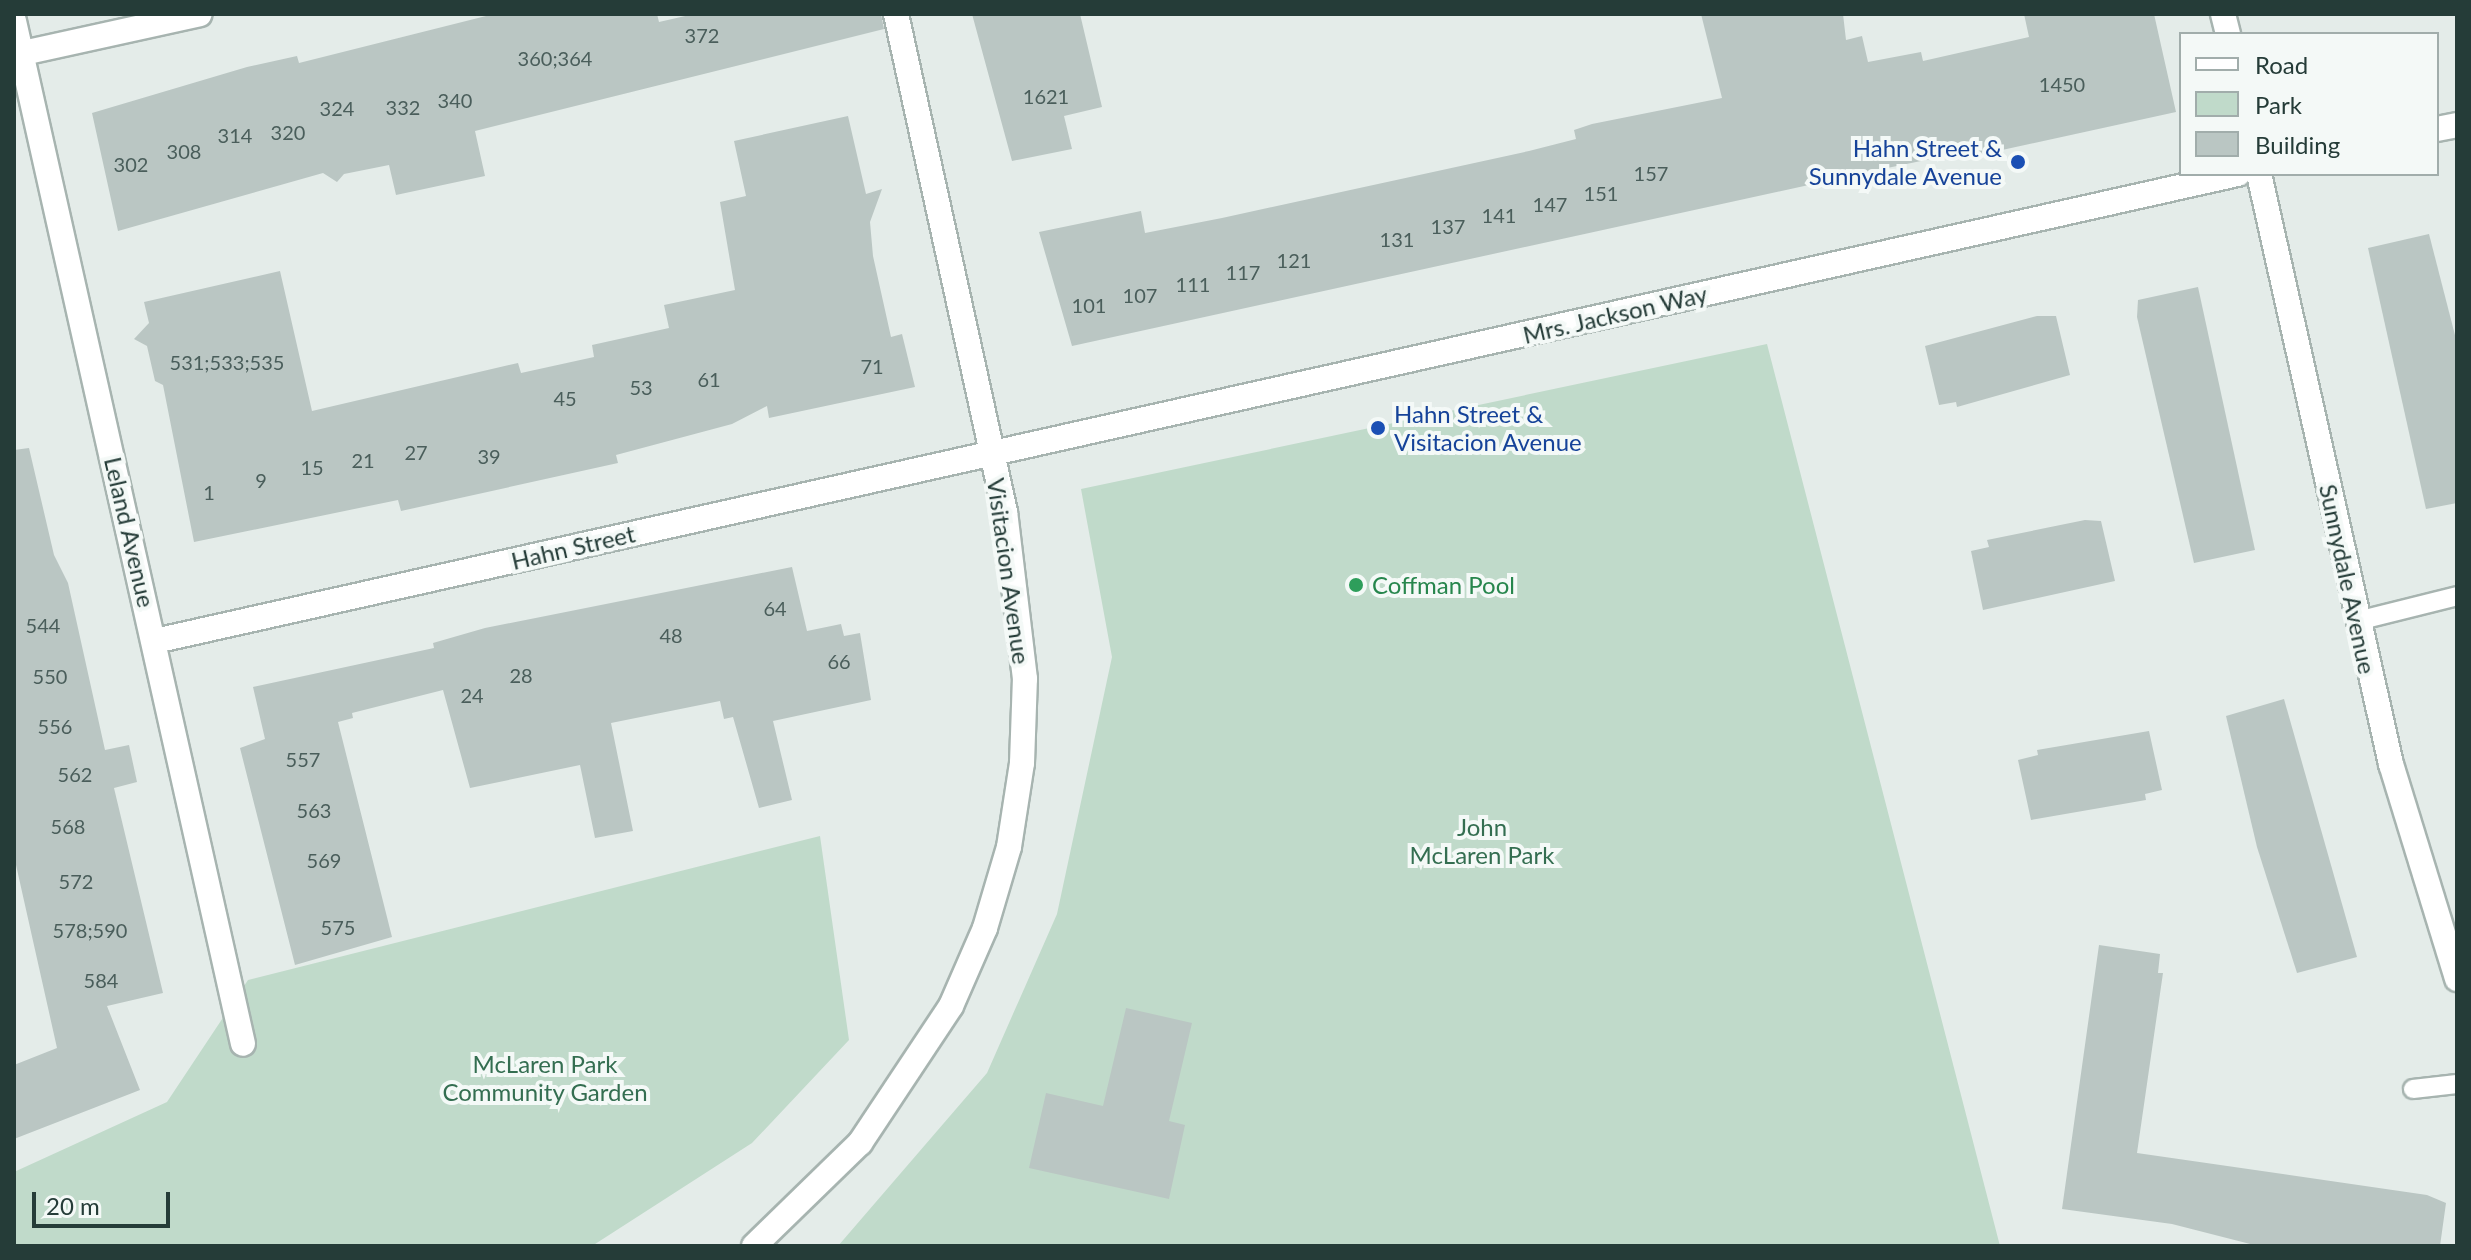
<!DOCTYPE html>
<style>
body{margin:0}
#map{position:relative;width:2471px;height:1260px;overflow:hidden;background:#e4ece9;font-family:Lato,sans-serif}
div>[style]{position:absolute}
.green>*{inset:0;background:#c0daca}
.building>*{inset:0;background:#bac6c3}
.roads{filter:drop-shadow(2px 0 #a7b4b0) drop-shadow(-2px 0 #a7b4b0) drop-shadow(0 2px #a7b4b0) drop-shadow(0 -2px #a7b4b0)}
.service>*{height:18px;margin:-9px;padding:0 9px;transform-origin:9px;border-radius:9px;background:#fff}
.minor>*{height:24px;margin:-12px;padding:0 12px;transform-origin:12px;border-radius:12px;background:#fff}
.tertiary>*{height:24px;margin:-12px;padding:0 12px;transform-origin:12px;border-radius:12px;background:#fff}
.dots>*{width:22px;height:22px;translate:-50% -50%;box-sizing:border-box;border:4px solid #f4f9f7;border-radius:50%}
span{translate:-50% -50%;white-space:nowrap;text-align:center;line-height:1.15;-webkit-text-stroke:8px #f4f9f7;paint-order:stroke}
.number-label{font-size:20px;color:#4a5e5b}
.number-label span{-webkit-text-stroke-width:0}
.transit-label{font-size:24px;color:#164399}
.right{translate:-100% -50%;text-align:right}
.left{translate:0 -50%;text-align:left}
.street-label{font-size:24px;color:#253c38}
.leisure-label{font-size:24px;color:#27864d}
.park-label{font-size:24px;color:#346e51}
.frame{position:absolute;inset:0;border:16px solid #253c38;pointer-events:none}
.legend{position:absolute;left:2179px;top:32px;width:260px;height:144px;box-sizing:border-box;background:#f4f9f7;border:2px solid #a1adab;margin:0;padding:10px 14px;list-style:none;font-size:24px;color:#253c38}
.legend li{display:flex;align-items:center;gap:16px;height:40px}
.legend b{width:40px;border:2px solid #a1adab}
.scale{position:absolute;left:32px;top:1192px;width:138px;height:36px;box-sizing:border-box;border:4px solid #253c38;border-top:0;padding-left:10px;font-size:24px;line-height:28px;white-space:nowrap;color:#253c38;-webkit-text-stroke:6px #f4f9f7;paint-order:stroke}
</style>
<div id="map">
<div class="green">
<i style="clip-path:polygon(1767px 344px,2000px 1246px,838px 1246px,987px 1073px,1057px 914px,1112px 657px,1081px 489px)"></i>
<i style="clip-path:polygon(820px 836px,849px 1040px,752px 1143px,592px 1246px,14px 1246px,14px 1172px,167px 1102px,248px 980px)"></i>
</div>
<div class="building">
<i style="clip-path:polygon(494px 14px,657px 14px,659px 22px,694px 14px,881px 14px,884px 29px,475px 131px,485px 176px,396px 195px,389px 165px,344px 174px,337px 182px,323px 173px,118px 231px,92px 113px,247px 67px,297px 56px,299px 63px)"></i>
<i style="clip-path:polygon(972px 14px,1080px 14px,1102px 107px,1064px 116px,1072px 149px,1012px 161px)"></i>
<i style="clip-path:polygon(1701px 14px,1843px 14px,1846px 40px,1862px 36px,1868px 62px,1921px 52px,1923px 61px,2029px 37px,2024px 14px,2154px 14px,2176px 112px,1970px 157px,1969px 151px,1868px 172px,1072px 346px,1039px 232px,1141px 211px,1145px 233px,1222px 218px,1529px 151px,1576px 139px,1574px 130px,1592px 124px,1722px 98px)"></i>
<i style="clip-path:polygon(848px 116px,866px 194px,882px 189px,870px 222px,873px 256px,891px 337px,902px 334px,915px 387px,769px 418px,767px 406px,732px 424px,616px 455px,618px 463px,401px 511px,398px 500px,194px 542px,163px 385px,155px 381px,147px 346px,134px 339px,149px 323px,144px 302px,280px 271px,312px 411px,518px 363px,521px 373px,594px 357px,592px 345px,669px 328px,664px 305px,735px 290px,720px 202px,746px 196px,734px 141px)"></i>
<i style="clip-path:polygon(2429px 234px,2457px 343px,2457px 503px,2426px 509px,2368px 248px)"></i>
<i style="clip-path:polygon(2198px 287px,2255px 550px,2194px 563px,2137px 317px,2138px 300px)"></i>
<i style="clip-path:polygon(2037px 316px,2056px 316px,2070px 375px,1957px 407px,1956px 402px,1939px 405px,1925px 346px)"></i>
<i style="clip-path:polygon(29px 448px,54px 555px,68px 583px,105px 750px,129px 745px,137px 782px,114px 788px,163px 993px,107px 1006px,140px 1090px,14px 1139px,14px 1065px,57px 1048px,14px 856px,14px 450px)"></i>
<i style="clip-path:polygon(2085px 520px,2101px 521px,2115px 581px,1983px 610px,1971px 551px,1989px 547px,1987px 540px)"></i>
<i style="clip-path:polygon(792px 567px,807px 631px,841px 624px,844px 636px,860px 633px,871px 700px,773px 721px,792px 800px,759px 808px,733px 717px,724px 719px,720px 701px,611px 723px,633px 831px,595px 838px,580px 765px,470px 788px,443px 690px,352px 713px,353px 718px,338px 722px,392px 937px,295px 965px,240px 748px,265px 739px,253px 687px,434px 648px,433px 643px,485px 628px)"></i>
<i style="clip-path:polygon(2284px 699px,2357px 957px,2297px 973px,2257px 847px,2226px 716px)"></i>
<i style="clip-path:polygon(2149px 731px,2162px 790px,2145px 794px,2146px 800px,2031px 820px,2018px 760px,2038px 755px,2037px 750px)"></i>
<i style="clip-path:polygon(2099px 945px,2160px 954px,2158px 973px,2163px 973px,2137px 1153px,2427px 1195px,2446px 1203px,2440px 1246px,2258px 1246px,2172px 1224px,2062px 1209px)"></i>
<i style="clip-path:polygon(1126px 1008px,1192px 1023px,1169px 1121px,1185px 1125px,1169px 1199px,1029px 1168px,1046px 1093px,1103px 1106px)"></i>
</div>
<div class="roads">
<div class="service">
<i style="left:2357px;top:621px;width:103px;rotate:-14deg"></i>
<i style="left:2413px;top:1089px;width:44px;rotate:-6.5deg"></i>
</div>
<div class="minor">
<i style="left:2223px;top:14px;width:21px;rotate:76deg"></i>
<i style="left:14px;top:21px;width:1048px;rotate:77.38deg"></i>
<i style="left:14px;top:55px;width:190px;rotate:-12.4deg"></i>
<i style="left:2437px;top:129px;width:20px;rotate:-11deg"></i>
<i style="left:2259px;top:174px;width:605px;rotate:77.39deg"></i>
<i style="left:2391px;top:764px;width:225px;rotate:72.9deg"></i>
<i style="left:155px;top:641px;width:2135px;rotate:-12.64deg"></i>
</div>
<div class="tertiary">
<i style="left:754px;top:1246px;width:148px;rotate:-44.2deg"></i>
<i style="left:860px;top:1143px;width:164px;rotate:-56.4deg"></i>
<i style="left:951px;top:1006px;width:85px;rotate:-66.4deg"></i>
<i style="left:985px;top:928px;width:84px;rotate:-73.5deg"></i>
<i style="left:1009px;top:847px;width:85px;rotate:-81.2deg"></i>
<i style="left:1022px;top:763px;width:84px;rotate:-88deg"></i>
<i style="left:1025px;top:679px;width:168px;rotate:-96.8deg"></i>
<i style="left:1005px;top:512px;width:510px;rotate:-102.35deg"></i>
</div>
</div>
<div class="dots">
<i style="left:2018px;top:162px;background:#1a4fb4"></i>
<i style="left:1378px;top:428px;background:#1a4fb4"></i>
<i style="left:1356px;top:585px;background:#2e9e5b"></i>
</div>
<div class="number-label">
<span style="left:702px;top:35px">372</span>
<span style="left:555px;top:58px">360;364</span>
<span style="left:2062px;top:84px">1450</span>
<span style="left:1046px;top:96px">1621</span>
<span style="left:455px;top:100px">340</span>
<span style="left:403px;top:107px">332</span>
<span style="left:337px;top:108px">324</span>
<span style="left:288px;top:132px">320</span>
<span style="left:235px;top:135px">314</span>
<span style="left:184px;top:151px">308</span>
<span style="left:131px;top:164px">302</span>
<span style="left:1651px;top:173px">157</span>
<span style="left:1601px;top:193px">151</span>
<span style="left:1550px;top:204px">147</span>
<span style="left:1499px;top:215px">141</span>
<span style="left:1448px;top:226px">137</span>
<span style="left:1397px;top:239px">131</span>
<span style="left:1294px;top:260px">121</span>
<span style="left:1243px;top:272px">117</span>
<span style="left:1193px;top:284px">111</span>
<span style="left:1140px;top:295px">107</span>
<span style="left:1089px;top:305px">101</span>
<span style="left:227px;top:362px">531;533;535</span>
<span style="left:872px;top:366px">71</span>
<span style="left:709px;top:379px">61</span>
<span style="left:641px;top:387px">53</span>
<span style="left:565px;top:398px">45</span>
<span style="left:416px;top:452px">27</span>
<span style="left:489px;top:456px">39</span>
<span style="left:363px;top:460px">21</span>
<span style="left:312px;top:467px">15</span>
<span style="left:261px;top:480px">9</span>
<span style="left:209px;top:492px">1</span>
<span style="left:775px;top:608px">64</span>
<span style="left:43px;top:625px">544</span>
<span style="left:671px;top:635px">48</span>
<span style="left:839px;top:661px">66</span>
<span style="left:521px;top:675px">28</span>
<span style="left:50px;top:676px">550</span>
<span style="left:472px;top:695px">24</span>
<span style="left:55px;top:726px">556</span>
<span style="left:303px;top:759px">557</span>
<span style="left:75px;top:774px">562</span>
<span style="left:314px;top:810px">563</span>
<span style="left:68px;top:826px">568</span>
<span style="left:324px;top:860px">569</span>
<span style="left:76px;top:881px">572</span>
<span style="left:338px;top:927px">575</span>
<span style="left:90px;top:930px">578;590</span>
<span style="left:101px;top:980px">584</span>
</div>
<div class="transit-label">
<span class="right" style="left:2002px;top:162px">Hahn Street &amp;<br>Sunnydale Avenue</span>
<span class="left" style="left:1394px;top:428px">Hahn Street &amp;<br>Visitacion Avenue</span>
</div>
<div class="street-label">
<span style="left:1615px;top:314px;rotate:-13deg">Mrs. Jackson Way</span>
<span style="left:130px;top:532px;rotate:77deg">Leland Avenue</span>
<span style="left:573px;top:547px;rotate:-13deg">Hahn Street</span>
<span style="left:1009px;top:571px;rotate:82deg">Visitacion Avenue</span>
<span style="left:2348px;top:579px;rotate:78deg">Sunnydale Avenue</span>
</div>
<div class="leisure-label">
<span class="left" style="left:1372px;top:585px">Coffman Pool</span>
</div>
<div class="park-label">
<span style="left:1482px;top:841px">John<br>McLaren Park</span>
<span style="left:545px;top:1078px">McLaren Park<br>Community Garden</span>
</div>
<div class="frame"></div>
<ul class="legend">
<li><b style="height:10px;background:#fff"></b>Road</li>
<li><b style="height:22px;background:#c0daca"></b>Park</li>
<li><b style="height:22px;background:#bac6c3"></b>Building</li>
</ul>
<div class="scale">20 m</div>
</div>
